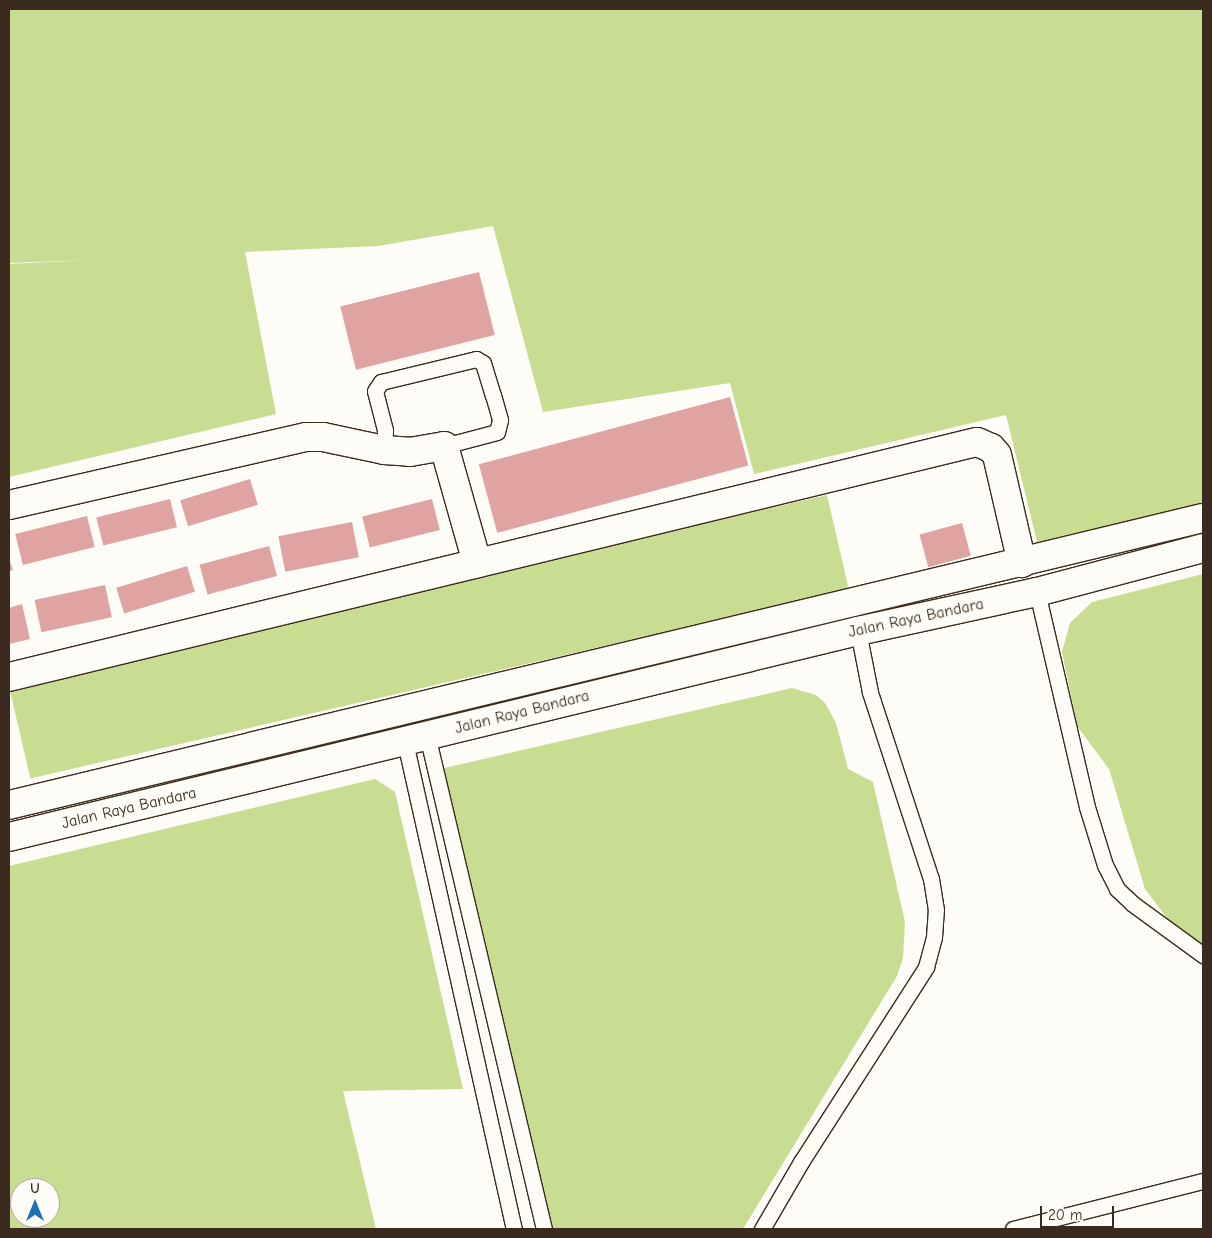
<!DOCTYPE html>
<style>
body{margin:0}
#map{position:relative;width:1212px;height:1238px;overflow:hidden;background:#fdfcf7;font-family:"Comic Neue",sans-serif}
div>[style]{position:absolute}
.green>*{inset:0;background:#c9dd92;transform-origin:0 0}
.building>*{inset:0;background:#dfa4a2;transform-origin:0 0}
.roads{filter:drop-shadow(1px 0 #3b2a1e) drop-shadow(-1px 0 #3b2a1e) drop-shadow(0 1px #3b2a1e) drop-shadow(0 -1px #3b2a1e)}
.lane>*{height:15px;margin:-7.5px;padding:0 7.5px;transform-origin:7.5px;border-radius:7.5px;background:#fdfcf7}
.street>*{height:28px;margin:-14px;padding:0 14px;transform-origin:14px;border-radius:14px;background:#fdfcf7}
.secondary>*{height:28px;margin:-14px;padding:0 14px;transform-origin:14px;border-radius:14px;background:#fdfcf7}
span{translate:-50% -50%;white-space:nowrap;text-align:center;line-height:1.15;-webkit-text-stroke:4px #fdfcf7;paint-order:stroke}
.street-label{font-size:16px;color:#3b2a1e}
.frame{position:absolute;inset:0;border:10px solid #3b2a1e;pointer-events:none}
.north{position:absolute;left:10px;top:1178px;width:50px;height:50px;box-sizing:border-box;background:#fdfcf7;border:1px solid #afa8a0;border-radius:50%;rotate:0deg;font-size:14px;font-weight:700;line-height:20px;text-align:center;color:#3b2a1e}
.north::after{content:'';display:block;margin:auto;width:18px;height:22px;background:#1f6fb2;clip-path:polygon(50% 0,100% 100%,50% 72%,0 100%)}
.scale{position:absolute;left:1040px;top:1206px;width:74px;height:22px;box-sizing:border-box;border:2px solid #3b2a1e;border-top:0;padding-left:6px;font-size:15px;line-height:18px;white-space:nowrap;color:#3b2a1e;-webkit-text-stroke:4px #fdfcf7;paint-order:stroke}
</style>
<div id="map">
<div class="green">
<i style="clip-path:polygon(9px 9px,1203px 9px,1203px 503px,1037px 542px,1006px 415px,754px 474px,730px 383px,543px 412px,493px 226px,378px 246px,245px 252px,276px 414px,9px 477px,9px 264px,87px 260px,9px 263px)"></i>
<i style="left:827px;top:495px;width:97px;height:840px;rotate:77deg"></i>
<i style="clip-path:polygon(1203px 574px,1203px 944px,1170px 922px,1145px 889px,1109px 769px,1077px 726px,1062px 652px,1070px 623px,1092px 602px)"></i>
<i style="clip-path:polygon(792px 688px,816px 695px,825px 703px,836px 723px,848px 769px,873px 782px,905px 922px,903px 958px,897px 976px,743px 1229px,540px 1229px,440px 769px)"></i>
<i style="clip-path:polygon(evenodd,375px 779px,395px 792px,463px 1089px,343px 1091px,376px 1229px,9px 1229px,9px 866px,375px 779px,20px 1188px,50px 1188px,50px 1218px,20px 1218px,20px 1188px)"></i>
</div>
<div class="building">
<i style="left:479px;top:272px;width:65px;height:143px;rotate:76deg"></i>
<i style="left:730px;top:397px;width:71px;height:260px;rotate:75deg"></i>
<i style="left:250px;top:479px;width:27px;height:73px;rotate:73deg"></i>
<i style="left:170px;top:499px;width:29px;height:76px;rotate:76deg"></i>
<i style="left:432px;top:499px;width:32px;height:72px;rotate:76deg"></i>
<i style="left:87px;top:516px;width:32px;height:74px;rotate:76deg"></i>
<i style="left:352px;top:522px;width:36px;height:75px;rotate:79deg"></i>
<i style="left:962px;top:523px;width:34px;height:44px;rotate:75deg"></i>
<i style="left:269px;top:546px;width:31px;height:72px;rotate:75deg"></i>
<i style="clip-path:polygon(9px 558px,13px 570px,9px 571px)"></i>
<i style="left:187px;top:566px;width:27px;height:74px;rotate:73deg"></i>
<i style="left:105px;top:585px;width:33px;height:72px;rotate:78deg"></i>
<i style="clip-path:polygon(22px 604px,30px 639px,9px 644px,9px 608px)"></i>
</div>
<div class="roads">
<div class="lane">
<i style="left:384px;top:450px;width:20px;rotate:-87deg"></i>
<i style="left:385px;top:430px;width:40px;rotate:-104.4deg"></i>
<i style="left:375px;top:391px;width:11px;rotate:-56deg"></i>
<i style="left:381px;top:382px;width:98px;rotate:-13.6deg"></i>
<i style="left:476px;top:359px;width:8px;rotate:30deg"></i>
<i style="left:483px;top:363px;width:34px;rotate:73deg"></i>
<i style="left:493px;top:395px;width:26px;rotate:74deg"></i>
<i style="left:500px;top:420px;width:12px;rotate:104deg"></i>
<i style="left:497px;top:432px;width:55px;rotate:165.2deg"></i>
<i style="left:1037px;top:592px;width:221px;rotate:76.9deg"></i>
<i style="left:1087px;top:807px;width:61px;rotate:72.8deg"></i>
<i style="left:1105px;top:865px;width:27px;rotate:63deg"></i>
<i style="left:1117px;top:889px;width:22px;rotate:43deg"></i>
<i style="left:1133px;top:904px;width:87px;rotate:36.1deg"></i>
<i style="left:427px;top:735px;width:508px;rotate:76.68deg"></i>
<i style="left:405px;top:742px;width:499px;rotate:77.4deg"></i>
<i style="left:762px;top:1229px;width:78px;rotate:-59.8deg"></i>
<i style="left:801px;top:1162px;width:232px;rotate:-57.3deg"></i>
<i style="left:926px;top:967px;width:31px;rotate:-75deg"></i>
<i style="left:934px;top:937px;width:27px;rotate:-86deg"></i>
<i style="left:936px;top:910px;width:31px;rotate:-99deg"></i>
<i style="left:931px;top:879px;width:197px;rotate:-108.1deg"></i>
<i style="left:870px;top:692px;width:62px;rotate:-101.1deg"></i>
<i style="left:1013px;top:1229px;width:196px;rotate:-14.2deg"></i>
</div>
<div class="street">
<i style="left:9px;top:505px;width:305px;rotate:-12.9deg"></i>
<i style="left:306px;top:437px;width:17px"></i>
<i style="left:323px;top:437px;width:62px;rotate:12deg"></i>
<i style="left:384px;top:450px;width:26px;rotate:4deg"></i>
<i style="left:410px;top:452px;width:35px;rotate:-10deg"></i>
<i style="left:444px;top:446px;width:122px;rotate:74.2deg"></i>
<i style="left:9px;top:677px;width:996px;rotate:-13.65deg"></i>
<i style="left:977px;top:442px;width:15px;rotate:23deg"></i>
<i style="left:991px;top:448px;width:9px;rotate:49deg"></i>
<i style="left:997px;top:455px;width:111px;rotate:77deg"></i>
</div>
<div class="secondary">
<i style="left:9px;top:805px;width:1228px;rotate:-13.52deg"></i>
<i style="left:9px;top:837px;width:874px;rotate:-13.64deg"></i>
<i style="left:858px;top:631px;width:183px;rotate:-12.3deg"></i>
<i style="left:1037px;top:592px;width:172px;rotate:-14.8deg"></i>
</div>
</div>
<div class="street-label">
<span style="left:916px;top:618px;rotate:-12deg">Jalan Raya Bandara</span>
<span style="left:522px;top:712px;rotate:-14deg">Jalan Raya Bandara</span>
<span style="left:129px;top:808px;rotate:-13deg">Jalan Raya Bandara</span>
</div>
<div class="frame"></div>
<div class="north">U</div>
<div class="scale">20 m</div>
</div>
